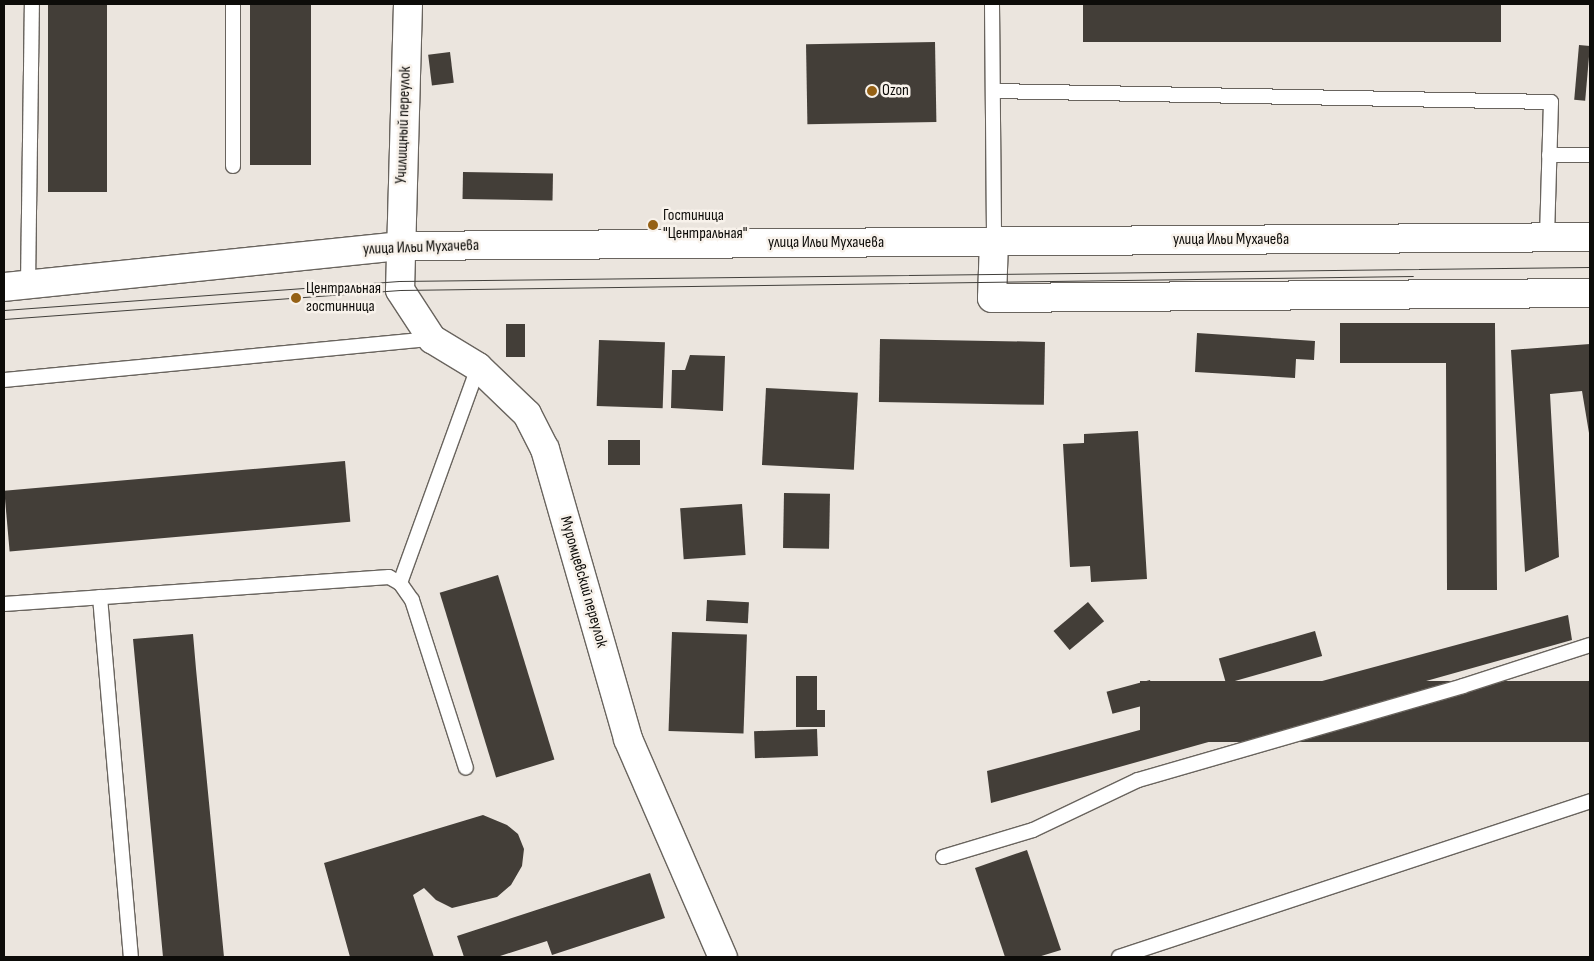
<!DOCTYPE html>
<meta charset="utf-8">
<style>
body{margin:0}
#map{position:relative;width:1594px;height:961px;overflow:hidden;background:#ebe5de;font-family:"Sofia Sans Condensed",sans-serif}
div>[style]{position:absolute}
.building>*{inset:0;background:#433e38;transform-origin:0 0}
.roads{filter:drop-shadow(1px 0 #69645e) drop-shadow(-1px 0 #69645e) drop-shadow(0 1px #69645e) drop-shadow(0 -1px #69645e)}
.lane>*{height:14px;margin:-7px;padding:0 7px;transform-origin:7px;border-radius:7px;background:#fff}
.street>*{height:28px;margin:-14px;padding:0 14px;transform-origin:14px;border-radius:14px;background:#fff}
.secondary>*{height:28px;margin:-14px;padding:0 14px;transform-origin:14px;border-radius:14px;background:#fff}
.tram>*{height:1px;margin:-0.5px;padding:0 0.5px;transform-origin:0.5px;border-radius:0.5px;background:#42403c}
.dots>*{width:14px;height:14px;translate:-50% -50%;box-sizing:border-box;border:2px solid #f8f2eb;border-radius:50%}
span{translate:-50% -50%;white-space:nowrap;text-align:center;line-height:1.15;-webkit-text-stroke:5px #f8f2eb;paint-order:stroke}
.poi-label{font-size:16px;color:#0d0c09}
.left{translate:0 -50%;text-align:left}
.street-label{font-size:16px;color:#0d0c09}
.frame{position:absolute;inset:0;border:5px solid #0d0c09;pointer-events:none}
</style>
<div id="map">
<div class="building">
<i style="left:48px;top:4px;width:59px;height:188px"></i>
<i style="left:250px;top:4px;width:61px;height:161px"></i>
<i style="left:1083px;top:4px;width:418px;height:38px"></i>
<i style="left:935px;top:42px;width:80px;height:129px;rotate:89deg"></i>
<i style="left:1579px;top:45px;width:11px;height:55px;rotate:5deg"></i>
<i style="left:450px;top:52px;width:31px;height:22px;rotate:83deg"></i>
<i style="left:463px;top:172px;width:90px;height:27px;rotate:1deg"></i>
<i style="clip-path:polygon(1340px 323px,1495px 323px,1497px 590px,1447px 590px,1446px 363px,1340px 363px)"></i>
<i style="left:506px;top:324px;width:19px;height:33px"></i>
<i style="clip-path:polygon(1197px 333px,1315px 341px,1314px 360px,1296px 359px,1295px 378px,1195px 372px)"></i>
<i style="left:880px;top:339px;width:165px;height:63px;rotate:1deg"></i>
<i style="left:599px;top:340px;width:66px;height:66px;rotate:2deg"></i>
<i style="clip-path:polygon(1590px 344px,1590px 439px,1582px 391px,1550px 394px,1559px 557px,1525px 572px,1511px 350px)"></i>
<i style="clip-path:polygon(690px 355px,725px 356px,723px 411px,671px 408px,672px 370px,685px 370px)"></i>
<i style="left:766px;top:388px;width:92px;height:77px;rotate:3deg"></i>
<i style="clip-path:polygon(1138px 431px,1147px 579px,1091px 582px,1090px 566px,1070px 567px,1063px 444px,1084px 443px,1084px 434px)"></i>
<i style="left:640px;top:440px;width:25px;height:32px;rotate:90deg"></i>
<i style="left:345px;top:461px;width:61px;height:342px;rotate:85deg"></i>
<i style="left:784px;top:493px;width:46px;height:55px;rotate:1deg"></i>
<i style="left:742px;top:504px;width:51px;height:62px;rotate:86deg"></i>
<i style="left:498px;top:575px;width:193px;height:61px;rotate:73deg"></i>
<i style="left:707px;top:600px;width:42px;height:21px;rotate:3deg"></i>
<i style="left:1088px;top:602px;width:25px;height:45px;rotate:50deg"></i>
<i style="clip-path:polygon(1568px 615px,1572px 640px,991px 803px,987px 771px)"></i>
<i style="left:1315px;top:631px;width:26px;height:100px;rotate:74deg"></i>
<i style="left:672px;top:632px;width:75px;height:99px;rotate:2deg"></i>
<i style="clip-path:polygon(193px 634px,196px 669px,224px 957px,163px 957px,133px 639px)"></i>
<i style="clip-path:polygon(796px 676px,817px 676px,817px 710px,825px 710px,825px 727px,796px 727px)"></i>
<i style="left:1150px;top:680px;width:23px;height:45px;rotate:75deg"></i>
<i style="left:1590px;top:681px;width:61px;height:450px;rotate:90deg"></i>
<i style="left:817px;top:729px;width:27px;height:63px;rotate:88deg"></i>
<i style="clip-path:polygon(483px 815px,507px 825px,518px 834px,524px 849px,522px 866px,511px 885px,497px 897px,452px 908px,436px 900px,424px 888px,413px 895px,434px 957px,350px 957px,324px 863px)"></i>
<i style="clip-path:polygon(1027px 850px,1061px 950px,1038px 957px,1005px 957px,975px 868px)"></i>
<i style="clip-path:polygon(650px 873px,665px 918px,552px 955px,547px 941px,497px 957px,464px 957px,457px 936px)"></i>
</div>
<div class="roads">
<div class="lane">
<i style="left:233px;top:4px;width:162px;rotate:90deg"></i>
<i style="left:992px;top:4px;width:237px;rotate:89.5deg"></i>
<i style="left:993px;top:91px;width:558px;rotate:1.13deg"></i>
<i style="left:1551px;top:102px;width:135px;rotate:91.7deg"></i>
<i style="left:1549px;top:155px;width:41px"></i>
<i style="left:28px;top:284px;width:280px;rotate:-89.2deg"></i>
<i style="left:4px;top:380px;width:430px;rotate:-5.5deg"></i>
<i style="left:400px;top:583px;width:230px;rotate:-70.1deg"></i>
<i style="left:100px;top:597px;width:361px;rotate:85.1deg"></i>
<i style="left:4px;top:604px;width:386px;rotate:-4deg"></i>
<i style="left:389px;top:577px;width:13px;rotate:29deg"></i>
<i style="left:400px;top:583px;width:21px;rotate:55deg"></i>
<i style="left:412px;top:600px;width:176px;rotate:72.2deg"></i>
<i style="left:943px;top:857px;width:94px;rotate:-16.7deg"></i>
<i style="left:1033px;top:830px;width:116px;rotate:-25.5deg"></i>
<i style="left:1138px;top:780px;width:338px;rotate:-16.1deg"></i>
<i style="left:1463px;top:686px;width:133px;rotate:-17.9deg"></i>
<i style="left:1119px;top:957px;width:496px;rotate:-18.3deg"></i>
</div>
<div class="street">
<i style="left:408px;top:4px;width:286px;rotate:91.6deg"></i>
<i style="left:400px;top:290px;width:59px;rotate:56.9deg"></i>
<i style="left:432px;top:339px;width:54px;rotate:31.3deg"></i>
<i style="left:478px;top:367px;width:68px;rotate:43.8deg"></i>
<i style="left:527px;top:414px;width:39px;rotate:63deg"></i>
<i style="left:545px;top:449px;width:302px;rotate:74deg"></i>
<i style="left:628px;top:739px;width:238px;rotate:66.5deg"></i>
<i style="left:994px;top:241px;width:57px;rotate:92deg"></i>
<i style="left:992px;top:298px;width:598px;rotate:-0.48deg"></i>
</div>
<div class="secondary">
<i style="left:4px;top:287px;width:398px;rotate:-5.9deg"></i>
<i style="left:400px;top:246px;width:1190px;rotate:-0.43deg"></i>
</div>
</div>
<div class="tram">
<i style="left:4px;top:310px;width:396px;rotate:-4.2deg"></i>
<i style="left:399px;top:281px;width:1191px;rotate:-0.67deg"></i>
<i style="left:4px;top:319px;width:397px;rotate:-4.2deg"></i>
<i style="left:400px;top:290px;width:1013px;rotate:-0.79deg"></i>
</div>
<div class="dots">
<i style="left:872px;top:91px;background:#956115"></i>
<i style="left:653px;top:225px;background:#956115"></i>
<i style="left:296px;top:298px;background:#956115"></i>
</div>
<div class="poi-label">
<span class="left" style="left:882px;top:91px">Ozon</span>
<span class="left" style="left:663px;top:225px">Гостиница<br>"Центральная"</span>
<span class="left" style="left:306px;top:298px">Центральная<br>гостинница</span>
</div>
<div class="street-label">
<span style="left:404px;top:125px;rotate:-88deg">Училищный переулок</span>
<span style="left:1231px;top:240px">улица Ильи Мухачева</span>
<span style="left:826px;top:243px">улица Ильи Мухачева</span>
<span style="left:421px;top:248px;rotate:-2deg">улица Ильи Мухачева</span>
<span style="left:583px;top:582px;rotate:74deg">Муромцевский переулок</span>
</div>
<div class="frame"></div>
</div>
